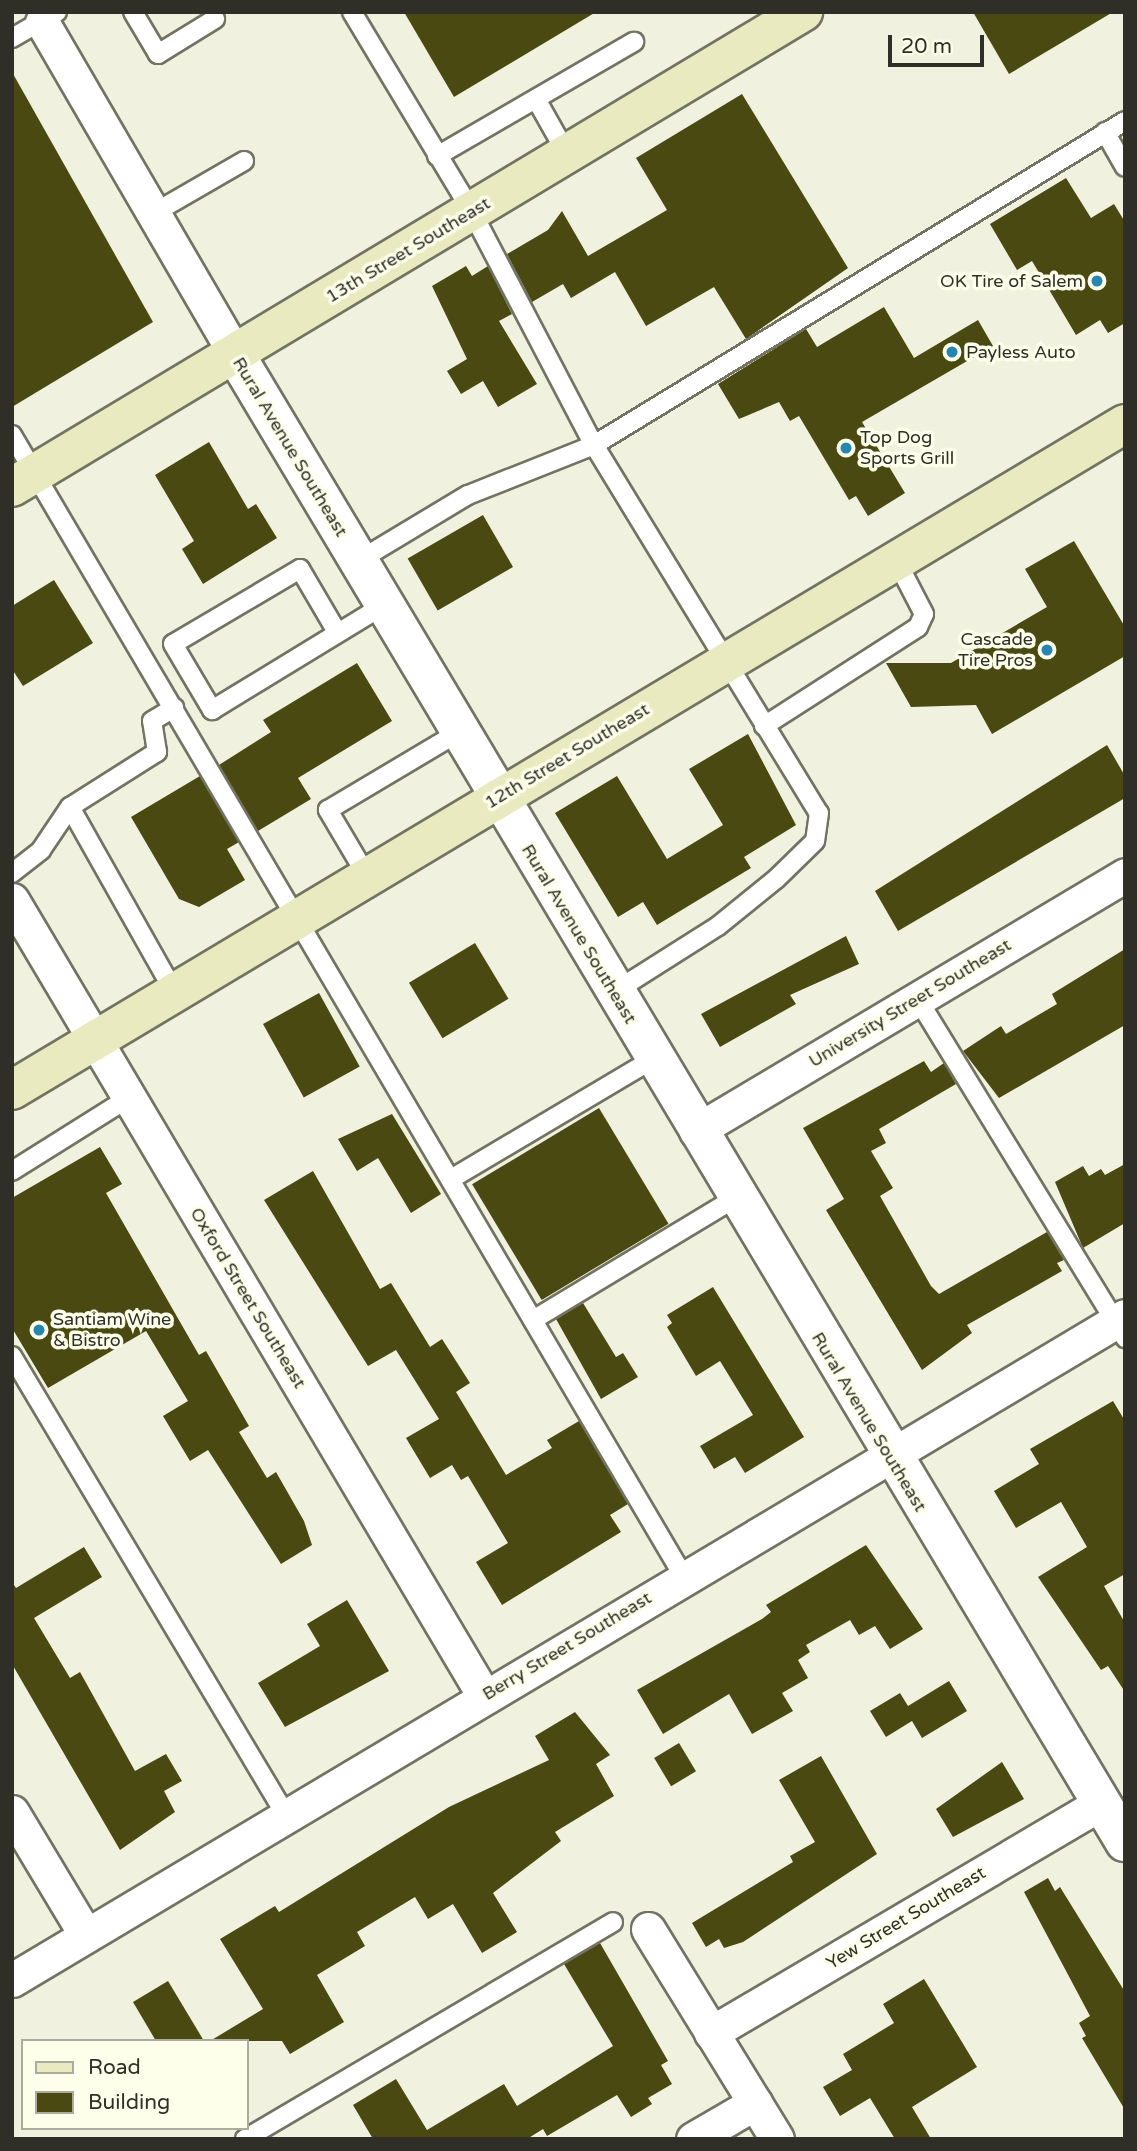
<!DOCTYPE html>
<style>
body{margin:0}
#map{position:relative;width:1137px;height:2151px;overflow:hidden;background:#f0f1de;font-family:"Varela Round",sans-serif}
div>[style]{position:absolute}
.building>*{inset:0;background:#494911;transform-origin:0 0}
.roads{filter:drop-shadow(2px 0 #727361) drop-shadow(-2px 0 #727361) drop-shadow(0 2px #727361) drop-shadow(0 -2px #727361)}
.service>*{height:18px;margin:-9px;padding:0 9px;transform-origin:9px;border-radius:9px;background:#fff}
.minor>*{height:33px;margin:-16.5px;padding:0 16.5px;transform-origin:16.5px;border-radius:16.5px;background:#fff}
.tertiary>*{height:38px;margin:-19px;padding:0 19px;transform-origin:19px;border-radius:19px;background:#fff}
.secondary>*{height:38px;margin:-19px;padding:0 19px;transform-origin:19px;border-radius:19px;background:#eaeac1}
.dots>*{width:19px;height:19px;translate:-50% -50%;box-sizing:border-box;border:4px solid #feffeb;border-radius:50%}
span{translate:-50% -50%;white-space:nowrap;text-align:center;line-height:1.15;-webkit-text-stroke:7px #feffeb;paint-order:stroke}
.street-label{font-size:18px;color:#2f2f28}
.poi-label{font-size:18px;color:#2f2f28}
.right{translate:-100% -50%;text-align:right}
.left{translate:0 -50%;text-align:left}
.frame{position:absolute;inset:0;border:14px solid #2f2f28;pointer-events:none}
.legend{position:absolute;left:21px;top:2039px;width:228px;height:91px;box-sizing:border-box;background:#feffeb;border:2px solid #abac9d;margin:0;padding:9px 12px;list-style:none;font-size:21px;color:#2f2f28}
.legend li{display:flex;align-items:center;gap:14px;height:35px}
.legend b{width:35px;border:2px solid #abac9d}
.scale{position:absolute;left:888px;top:35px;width:96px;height:32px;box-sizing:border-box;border:4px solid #2f2f28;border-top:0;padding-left:9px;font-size:21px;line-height:24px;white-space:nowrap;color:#2f2f28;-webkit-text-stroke:5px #feffeb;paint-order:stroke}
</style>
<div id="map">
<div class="building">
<i style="clip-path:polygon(404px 12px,596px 12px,454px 97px)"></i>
<i style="clip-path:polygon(973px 12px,1113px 12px,1009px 74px)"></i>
<i style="clip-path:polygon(12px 72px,153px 322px,12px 407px)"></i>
<i style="clip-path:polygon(742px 94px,848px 268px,746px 339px,714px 287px,646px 326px,615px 272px,571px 298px,563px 284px,532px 302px,507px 254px,548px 230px,562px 211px,588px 256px,667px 210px,636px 158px)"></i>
<i style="clip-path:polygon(1066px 178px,1091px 218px,1114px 204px,1125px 222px,1125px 323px,1108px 333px,1100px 320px,1076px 335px,1032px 261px,1017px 270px,990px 224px)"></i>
<i style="clip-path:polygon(466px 266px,472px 276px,488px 266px,512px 314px,499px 321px,537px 384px,498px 407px,483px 381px,461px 394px,447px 371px,467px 359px,432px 286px)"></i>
<i style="clip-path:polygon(884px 307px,914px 358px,978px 320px,993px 346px,862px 422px,905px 493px,868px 516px,856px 496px,849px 500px,799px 416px,790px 421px,779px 402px,739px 419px,718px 384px,806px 329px,817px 347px)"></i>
<i style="clip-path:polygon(209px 442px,248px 509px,256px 504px,277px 538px,203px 584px,182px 549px,194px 541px,155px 475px)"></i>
<i style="left:483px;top:515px;width:60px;height:87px;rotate:60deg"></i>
<i style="clip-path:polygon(1074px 541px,1125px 627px,1125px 656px,992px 734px,976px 705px,911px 707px,886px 663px,951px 663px,1047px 607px,1025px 569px)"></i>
<i style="clip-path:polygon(54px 580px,93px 643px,23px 686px,12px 669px,12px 606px)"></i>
<i style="clip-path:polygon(357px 663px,392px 721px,298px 778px,311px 799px,258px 831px,219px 765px,271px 732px,263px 720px)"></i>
<i style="clip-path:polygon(748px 734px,796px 825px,744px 857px,751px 868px,657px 925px,643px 902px,618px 917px,555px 813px,617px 776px,667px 859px,723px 825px,689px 769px)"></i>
<i style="clip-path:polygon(1107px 745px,1125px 776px,1125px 798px,898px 931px,875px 891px)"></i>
<i style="clip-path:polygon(200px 776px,239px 842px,227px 849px,245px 880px,199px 907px,179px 899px,131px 817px)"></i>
<i style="clip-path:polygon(846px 936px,859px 964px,790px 995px,796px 1004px,720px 1047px,701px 1014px)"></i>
<i style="left:475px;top:943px;width:65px;height:77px;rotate:59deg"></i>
<i style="clip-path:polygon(1125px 949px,1125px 1025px,999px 1098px,963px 1051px,1001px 1026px,1006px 1034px,1057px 1004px,1052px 994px)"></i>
<i style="left:319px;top:993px;width:84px;height:64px;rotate:61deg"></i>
<i style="clip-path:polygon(924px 1061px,931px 1072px,944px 1063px,956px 1084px,879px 1129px,886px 1143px,871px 1151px,893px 1188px,880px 1196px,931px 1286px,939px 1294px,1047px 1232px,1064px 1260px,1057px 1263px,1062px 1271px,967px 1325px,972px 1333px,922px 1370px,826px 1210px,844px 1199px,803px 1128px)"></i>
<i style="left:599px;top:1108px;width:135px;height:148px;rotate:59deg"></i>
<i style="clip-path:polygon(392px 1114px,441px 1194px,411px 1213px,378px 1158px,357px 1171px,338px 1139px)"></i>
<i style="clip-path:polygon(100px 1147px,122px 1184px,106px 1193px,199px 1355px,206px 1351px,249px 1426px,239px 1432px,267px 1478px,276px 1472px,304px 1521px,312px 1545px,281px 1564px,208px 1450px,190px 1461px,163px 1416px,188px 1401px,146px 1331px,48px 1388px,12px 1328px,12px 1198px)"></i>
<i style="clip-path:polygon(1125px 1164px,1125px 1223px,1083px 1248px,1055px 1182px,1083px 1166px,1089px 1176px,1101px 1169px,1105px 1175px)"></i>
<i style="clip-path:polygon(313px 1171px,380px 1289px,391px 1283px,430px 1347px,442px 1339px,470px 1383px,456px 1392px,506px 1475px,552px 1448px,547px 1440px,579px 1421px,628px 1504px,610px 1515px,621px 1532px,502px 1605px,476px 1562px,508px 1543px,468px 1476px,461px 1480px,452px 1465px,430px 1478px,406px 1438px,439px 1419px,396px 1350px,368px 1366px,264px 1200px)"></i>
<i style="clip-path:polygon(713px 1287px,804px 1437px,745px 1473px,735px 1457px,714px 1469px,700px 1446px,753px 1415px,720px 1361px,696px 1376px,667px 1327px,672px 1323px,667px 1315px)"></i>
<i style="clip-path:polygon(583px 1303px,616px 1357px,623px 1353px,638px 1377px,601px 1399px,556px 1319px)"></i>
<i style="clip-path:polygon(1113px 1401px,1125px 1421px,1125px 1574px,1104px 1586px,1125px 1623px,1125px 1692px,1108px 1666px,1101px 1670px,1038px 1577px,1087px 1547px,1061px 1502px,1016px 1528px,994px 1491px,1039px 1464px,1030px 1449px)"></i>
<i style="clip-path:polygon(866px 1545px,923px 1629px,890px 1649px,875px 1626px,859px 1635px,850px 1620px,806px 1645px,810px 1652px,798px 1660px,808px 1678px,782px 1693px,793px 1711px,752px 1734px,729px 1694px,663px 1734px,637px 1690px,762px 1619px,771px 1612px,766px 1605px)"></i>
<i style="clip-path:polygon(84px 1547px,102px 1577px,34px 1618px,70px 1678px,80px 1672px,135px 1771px,166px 1754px,182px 1781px,164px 1791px,175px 1812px,120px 1850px,12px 1664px,12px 1582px,16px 1588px)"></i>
<i style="clip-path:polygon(347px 1600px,389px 1671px,285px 1727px,258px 1683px,320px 1646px,307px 1624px)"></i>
<i style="clip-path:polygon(949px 1681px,967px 1711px,922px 1738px,912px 1721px,886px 1737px,870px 1711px,900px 1693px,908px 1706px)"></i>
<i style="clip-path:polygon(575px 1712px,610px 1755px,596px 1764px,614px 1796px,555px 1832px,561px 1841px,493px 1893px,517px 1932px,482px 1953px,453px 1904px,428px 1919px,415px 1897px,357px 1932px,365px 1946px,317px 1975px,344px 2022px,290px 2054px,282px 2041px,210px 2041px,263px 2009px,220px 1939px,275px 1906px,279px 1912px,449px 1807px,549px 1760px,535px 1736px)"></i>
<i style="left:679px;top:1743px;width:33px;height:29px;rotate:59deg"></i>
<i style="clip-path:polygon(821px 1756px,877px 1854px,743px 1942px,724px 1948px,719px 1939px,706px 1947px,692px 1923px,793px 1862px,790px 1856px,815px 1842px,779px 1780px)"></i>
<i style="clip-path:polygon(1002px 1762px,1024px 1799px,953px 1837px,936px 1809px)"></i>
<i style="clip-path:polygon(1048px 1878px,1055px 1891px,1060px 1887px,1125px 1992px,1125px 2110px,1082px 2038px,1086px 2036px,1079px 2023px,1090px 2016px,1024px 1892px)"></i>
<i style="clip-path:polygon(600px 1943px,668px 2061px,661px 2065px,672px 2084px,648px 2098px,652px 2104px,631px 2117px,617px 2095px,547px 2136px,543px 2129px,527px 2139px,373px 2139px,353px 2105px,396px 2079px,427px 2130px,504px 2084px,517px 2106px,613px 2046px,564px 1964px)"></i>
<i style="clip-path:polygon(924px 1979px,977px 2067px,912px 2107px,931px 2139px,895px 2139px,870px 2098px,840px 2116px,823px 2087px,852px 2070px,843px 2054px,894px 2023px,883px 2004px)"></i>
<i style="clip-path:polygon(168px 1981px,204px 2041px,156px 2041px,133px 2002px)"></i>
</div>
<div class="roads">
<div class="service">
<i style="left:133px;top:12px;width:49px;rotate:59.2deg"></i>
<i style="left:158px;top:54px;width:67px;rotate:-31.6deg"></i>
<i style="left:352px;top:12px;width:233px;rotate:59deg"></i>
<i style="left:472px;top:212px;width:263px;rotate:62.4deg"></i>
<i style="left:594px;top:445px;width:431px;rotate:58.6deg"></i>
<i style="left:819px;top:813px;width:28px;rotate:98deg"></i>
<i style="left:815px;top:841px;width:54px;rotate:135.7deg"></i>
<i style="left:776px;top:879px;width:75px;rotate:141deg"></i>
<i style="left:718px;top:926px;width:123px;rotate:147.6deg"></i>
<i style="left:12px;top:38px;width:52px;rotate:-30deg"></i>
<i style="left:536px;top:99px;width:63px;rotate:60.6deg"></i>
<i style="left:1105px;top:132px;width:40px;rotate:60.3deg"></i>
<i style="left:437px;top:156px;width:228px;rotate:-30.1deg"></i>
<i style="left:154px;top:213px;width:104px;rotate:-30deg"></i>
<i style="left:12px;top:435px;width:1325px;rotate:59.53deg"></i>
<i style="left:358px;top:561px;width:128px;rotate:-31deg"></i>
<i style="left:468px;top:495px;width:136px;rotate:-21.6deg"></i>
<i style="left:594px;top:445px;width:622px;rotate:-31.39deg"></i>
<i style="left:337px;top:632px;width:73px;rotate:-120.4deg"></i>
<i style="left:300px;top:569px;width:147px;rotate:149.4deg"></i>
<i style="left:173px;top:644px;width:77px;rotate:59.4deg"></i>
<i style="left:212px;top:710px;width:202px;rotate:-31.4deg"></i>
<i style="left:764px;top:726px;width:183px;rotate:-32.7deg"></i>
<i style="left:918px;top:627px;width:14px;rotate:-65deg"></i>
<i style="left:924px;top:614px;width:61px;rotate:-117.4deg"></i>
<i style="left:70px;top:807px;width:214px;rotate:60.6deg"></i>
<i style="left:12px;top:873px;width:37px;rotate:-38deg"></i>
<i style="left:41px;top:850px;width:52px;rotate:-56deg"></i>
<i style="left:70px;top:807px;width:103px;rotate:-32.3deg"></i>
<i style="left:157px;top:752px;width:31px;rotate:-99deg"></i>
<i style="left:152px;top:721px;width:26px;rotate:-31deg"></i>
<i style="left:367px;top:876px;width:77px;rotate:-120.6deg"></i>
<i style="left:328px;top:810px;width:152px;rotate:-30.8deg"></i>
<i style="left:917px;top:998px;width:399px;rotate:58.5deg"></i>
<i style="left:12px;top:1171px;width:139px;rotate:-32.1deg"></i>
<i style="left:451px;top:1179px;width:235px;rotate:-30.7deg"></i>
<i style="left:533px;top:1320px;width:236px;rotate:-31.1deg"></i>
<i style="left:12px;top:1356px;width:537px;rotate:59.18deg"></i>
<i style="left:245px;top:2139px;width:427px;rotate:-30.5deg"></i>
</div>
<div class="minor">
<i style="left:42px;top:22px;width:384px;rotate:59.8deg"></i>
<i style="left:12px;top:900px;width:925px;rotate:59.33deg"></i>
<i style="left:696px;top:1131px;width:500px;rotate:-30.8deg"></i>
<i style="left:12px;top:1812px;width:144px;rotate:59deg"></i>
<i style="left:648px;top:1929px;width:246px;rotate:58.4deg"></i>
<i style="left:12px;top:1980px;width:1296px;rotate:-30.82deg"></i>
<i style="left:711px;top:2033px;width:453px;rotate:-30.5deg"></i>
<i style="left:693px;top:2139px;width:72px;rotate:-30.1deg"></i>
</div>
<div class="tertiary">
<i style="left:235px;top:354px;width:1734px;rotate:59.12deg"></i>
</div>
<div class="secondary">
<i style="left:12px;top:487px;width:923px;rotate:-30.99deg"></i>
<i style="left:12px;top:1090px;width:1297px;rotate:-30.9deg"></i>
</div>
</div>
<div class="dots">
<i style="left:1097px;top:281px;background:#2486b1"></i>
<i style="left:952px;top:352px;background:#2486b1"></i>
<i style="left:846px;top:448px;background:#2486b1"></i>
<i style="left:1047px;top:650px;background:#2486b1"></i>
<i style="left:39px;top:1330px;background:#2486b1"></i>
</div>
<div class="street-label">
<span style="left:408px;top:250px;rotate:-31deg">13th Street Southeast</span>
<span style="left:290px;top:447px;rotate:59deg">Rural Avenue Southeast</span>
<span style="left:567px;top:756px;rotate:-31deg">12th Street Southeast</span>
<span style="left:579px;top:934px;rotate:59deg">Rural Avenue Southeast</span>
<span style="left:910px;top:1003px;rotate:-31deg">University Street Southeast</span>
<span style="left:248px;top:1298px;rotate:59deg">Oxford Street Southeast</span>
<span style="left:869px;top:1422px;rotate:59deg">Rural Avenue Southeast</span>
<span style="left:567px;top:1646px;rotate:-31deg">Berry Street Southeast</span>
<span style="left:906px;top:1918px;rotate:-31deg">Yew Street Southeast</span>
</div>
<div class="poi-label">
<span class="right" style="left:1083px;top:281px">OK Tire of Salem</span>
<span class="left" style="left:966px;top:352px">Payless Auto</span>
<span class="left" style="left:860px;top:448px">Top Dog<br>Sports Grill</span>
<span class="right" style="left:1033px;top:650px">Cascade<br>Tire Pros</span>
<span class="left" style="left:53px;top:1330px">Santiam Wine<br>&amp; Bistro</span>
</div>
<div class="frame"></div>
<ul class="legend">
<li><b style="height:9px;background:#eaeac1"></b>Road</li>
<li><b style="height:19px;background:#494911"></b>Building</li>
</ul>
<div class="scale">20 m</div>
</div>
